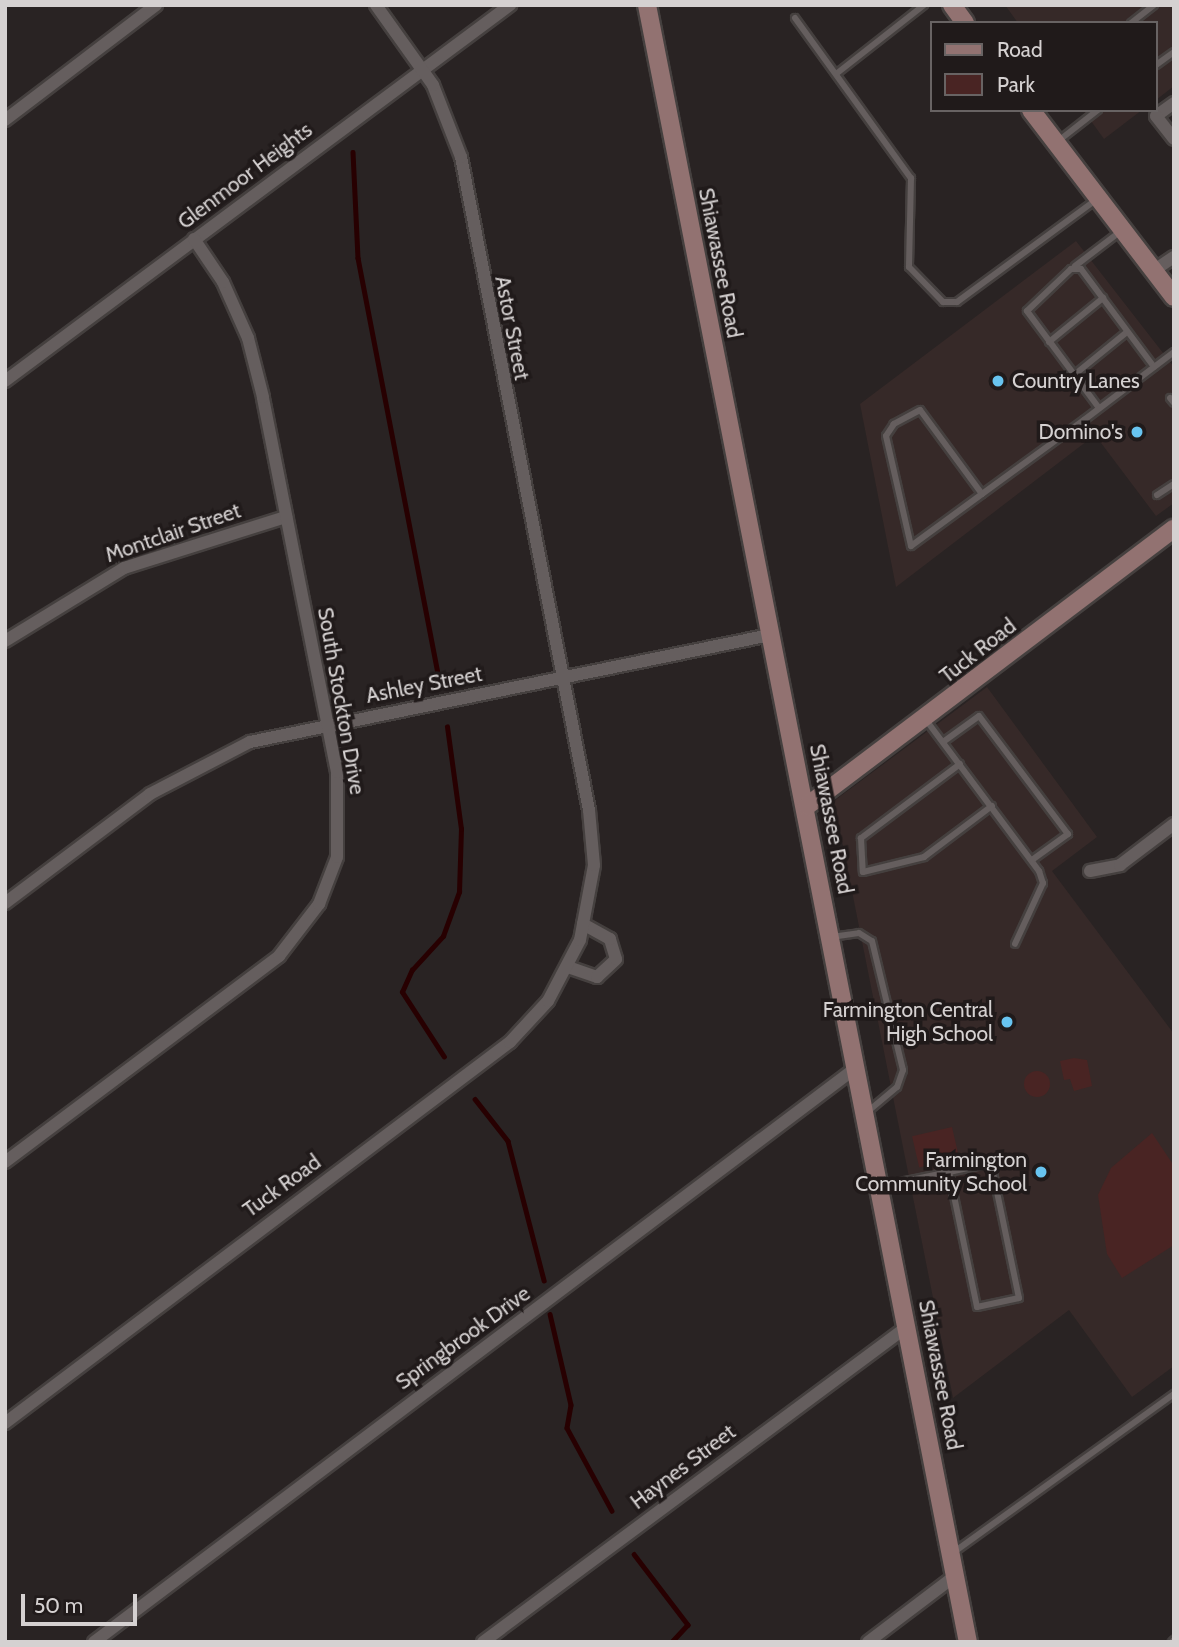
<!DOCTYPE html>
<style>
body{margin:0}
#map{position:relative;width:1179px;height:1647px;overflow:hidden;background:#292323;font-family:Cabin,sans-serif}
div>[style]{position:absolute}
.built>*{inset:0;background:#362928}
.green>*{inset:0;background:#492423;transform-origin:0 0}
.round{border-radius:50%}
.stream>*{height:4.5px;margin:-2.25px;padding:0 2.25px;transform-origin:2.25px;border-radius:2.25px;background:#270001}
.roads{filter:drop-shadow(2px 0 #45403f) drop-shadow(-2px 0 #45403f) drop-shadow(0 2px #45403f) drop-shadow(0 -2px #45403f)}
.lane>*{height:6px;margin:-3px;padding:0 3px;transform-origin:3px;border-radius:3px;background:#655e5e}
.street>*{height:12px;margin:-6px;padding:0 6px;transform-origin:6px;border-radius:6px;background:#655e5e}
.secondary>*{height:18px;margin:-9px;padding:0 9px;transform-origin:9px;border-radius:9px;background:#927271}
.dots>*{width:19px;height:19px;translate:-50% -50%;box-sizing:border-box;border:4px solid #201a1a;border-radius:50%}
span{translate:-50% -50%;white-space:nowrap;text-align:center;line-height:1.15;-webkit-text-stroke:7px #201a1a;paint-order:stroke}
.street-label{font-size:21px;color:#d5d1d1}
.poi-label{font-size:21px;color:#d5d1d1}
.left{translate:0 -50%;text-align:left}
.right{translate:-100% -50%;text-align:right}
.frame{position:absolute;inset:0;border:7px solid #d5d1d1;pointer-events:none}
.legend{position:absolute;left:930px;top:21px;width:228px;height:91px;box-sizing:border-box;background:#201a1a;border:2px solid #686363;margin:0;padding:9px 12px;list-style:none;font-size:21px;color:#d5d1d1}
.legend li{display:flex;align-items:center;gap:14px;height:35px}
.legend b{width:35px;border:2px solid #686363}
.scale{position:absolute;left:21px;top:1594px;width:116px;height:32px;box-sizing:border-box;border:4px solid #d5d1d1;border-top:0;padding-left:9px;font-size:21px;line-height:24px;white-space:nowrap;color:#d5d1d1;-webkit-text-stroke:5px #201a1a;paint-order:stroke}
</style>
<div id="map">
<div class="built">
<i style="clip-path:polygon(1005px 5px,1174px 5px,1174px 86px,1156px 100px,1156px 23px,1018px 23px)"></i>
<i style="clip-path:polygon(1083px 110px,1142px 110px,1104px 139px)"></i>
<i style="clip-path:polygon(1076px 241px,1174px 367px,1174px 503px,1156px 516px,1095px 435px,896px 587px,860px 404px)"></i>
<i style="clip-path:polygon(987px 687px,1097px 837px,1052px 871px,1174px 1034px,1174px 1366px,1132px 1397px,1069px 1310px,953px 1398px,834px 801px)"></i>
</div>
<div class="green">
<i style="clip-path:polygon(1074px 1058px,1087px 1060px,1092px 1086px,1074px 1091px,1070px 1079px,1064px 1080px,1060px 1061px)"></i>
<i class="round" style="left:1024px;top:1071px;width:26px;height:26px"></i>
<i style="left:952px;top:1127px;width:32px;height:41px;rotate:77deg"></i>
<i style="clip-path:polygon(1152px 1133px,1174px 1166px,1174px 1245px,1122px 1278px,1107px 1254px,1098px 1195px,1111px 1168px)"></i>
</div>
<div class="stream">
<i style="left:353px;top:152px;width:106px;rotate:87.3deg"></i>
<i style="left:358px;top:258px;width:420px;rotate:79.1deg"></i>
<i style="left:444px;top:1057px;width:77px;rotate:-122.9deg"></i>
<i style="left:402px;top:992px;width:24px;rotate:-66deg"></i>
<i style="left:412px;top:970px;width:46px;rotate:-47.6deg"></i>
<i style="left:443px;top:936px;width:47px;rotate:-70deg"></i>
<i style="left:459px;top:892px;width:63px;rotate:-88.2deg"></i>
<i style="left:461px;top:829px;width:103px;rotate:-97.8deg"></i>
<i style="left:475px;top:1099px;width:53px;rotate:51.8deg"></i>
<i style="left:508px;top:1141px;width:144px;rotate:75.5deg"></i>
<i style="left:550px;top:1314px;width:93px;rotate:77deg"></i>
<i style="left:571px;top:1405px;width:23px;rotate:100deg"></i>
<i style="left:567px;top:1428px;width:94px;rotate:61.5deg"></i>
<i style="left:634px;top:1554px;width:89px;rotate:52.7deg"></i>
<i style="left:688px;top:1625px;width:23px;rotate:133deg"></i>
</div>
<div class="roads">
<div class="lane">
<i style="left:795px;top:18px;width:198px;rotate:54.1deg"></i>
<i style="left:911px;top:178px;width:89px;rotate:91.3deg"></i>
<i style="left:909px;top:267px;width:49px;rotate:45.8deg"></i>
<i style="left:943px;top:302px;width:14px"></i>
<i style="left:957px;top:302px;width:172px;rotate:-36.3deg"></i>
<i style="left:1131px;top:23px;width:29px;rotate:-38deg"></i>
<i style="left:1156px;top:65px;width:22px;rotate:-36deg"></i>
<i style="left:836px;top:74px;width:112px;rotate:-38.1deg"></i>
<i style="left:1057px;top:142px;width:52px;rotate:-38deg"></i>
<i style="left:1075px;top:266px;width:58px;rotate:-37.3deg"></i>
<i style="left:1049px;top:342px;width:70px;rotate:-39.2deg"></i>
<i style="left:1074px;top:375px;width:68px;rotate:-39.1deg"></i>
<i style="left:1170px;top:398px;width:6px;rotate:51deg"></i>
<i style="left:1099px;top:408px;width:121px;rotate:-126.6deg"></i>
<i style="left:1027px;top:311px;width:61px;rotate:-43.7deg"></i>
<i style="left:1071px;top:269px;width:10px"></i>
<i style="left:1081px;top:269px;width:122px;rotate:53.3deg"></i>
<i style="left:982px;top:494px;width:104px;rotate:-126.4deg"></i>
<i style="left:920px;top:410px;width:30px;rotate:152deg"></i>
<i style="left:894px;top:424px;width:14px;rotate:124deg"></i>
<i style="left:886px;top:436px;width:113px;rotate:77.2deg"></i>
<i style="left:911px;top:546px;width:88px;rotate:-36.2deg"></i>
<i style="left:982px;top:494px;width:126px;rotate:-36deg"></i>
<i style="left:1084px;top:420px;width:113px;rotate:-37.1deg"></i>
<i style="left:1157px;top:495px;width:20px;rotate:-33deg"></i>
<i style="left:926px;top:720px;width:189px;rotate:53.2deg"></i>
<i style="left:1039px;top:871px;width:13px;rotate:72deg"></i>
<i style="left:1043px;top:883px;width:67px;rotate:114.7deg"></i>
<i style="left:943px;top:742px;width:44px;rotate:-35.8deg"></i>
<i style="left:979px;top:716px;width:148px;rotate:53deg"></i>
<i style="left:1068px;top:834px;width:44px;rotate:144.2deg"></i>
<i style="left:960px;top:764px;width:124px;rotate:143.2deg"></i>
<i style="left:861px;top:838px;width:34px;rotate:87deg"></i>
<i style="left:863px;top:872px;width:63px;rotate:-13.8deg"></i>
<i style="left:924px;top:857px;width:85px;rotate:-36.9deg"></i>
<i style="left:831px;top:937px;width:28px;rotate:-8deg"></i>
<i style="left:859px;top:933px;width:15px;rotate:32deg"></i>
<i style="left:872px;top:941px;width:133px;rotate:76.5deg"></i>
<i style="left:903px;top:1070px;width:18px;rotate:109deg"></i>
<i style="left:897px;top:1087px;width:39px;rotate:140deg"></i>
<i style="left:882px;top:1186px;width:25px;rotate:-12deg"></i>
<i style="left:906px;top:1181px;width:44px;rotate:-11.8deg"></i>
<i style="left:949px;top:1172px;width:43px;rotate:-12.1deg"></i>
<i style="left:991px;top:1163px;width:138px;rotate:78.3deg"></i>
<i style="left:1019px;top:1298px;width:43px;rotate:167.9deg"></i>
<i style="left:977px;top:1307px;width:138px;rotate:-101.7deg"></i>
<i style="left:954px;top:1552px;width:271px;rotate:-35.7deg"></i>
<i style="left:1172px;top:1642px;width:3px;rotate:-45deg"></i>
</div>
<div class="street">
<i style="left:1174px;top:103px;width:22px;rotate:144deg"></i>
<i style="left:1156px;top:116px;width:29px;rotate:52deg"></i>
<i style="left:5px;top:120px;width:190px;rotate:-37.3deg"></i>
<i style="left:1153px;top:271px;width:25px;rotate:-34deg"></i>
<i style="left:5px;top:381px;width:630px;rotate:-36.67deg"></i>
<i style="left:5px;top:641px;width:140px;rotate:-31.5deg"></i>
<i style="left:124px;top:568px;width:170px;rotate:-17.5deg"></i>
<i style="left:1090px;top:871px;width:31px;rotate:-11deg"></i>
<i style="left:1120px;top:865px;width:68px;rotate:-37.2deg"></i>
<i style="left:5px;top:903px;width:181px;rotate:-36.9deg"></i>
<i style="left:150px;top:794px;width:113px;rotate:-27.5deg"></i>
<i style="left:250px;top:742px;width:531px;rotate:-11.63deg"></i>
<i style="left:568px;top:967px;width:31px;rotate:19deg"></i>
<i style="left:597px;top:977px;width:26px;rotate:-43deg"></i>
<i style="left:616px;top:959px;width:21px;rotate:-107deg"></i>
<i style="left:610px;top:939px;width:31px;rotate:-151deg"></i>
<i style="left:5px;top:1162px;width:343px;rotate:-36.9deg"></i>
<i style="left:279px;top:956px;width:66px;rotate:-52.4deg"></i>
<i style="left:319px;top:904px;width:50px;rotate:-69deg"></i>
<i style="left:337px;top:857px;width:85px;rotate:-90deg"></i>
<i style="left:337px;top:772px;width:382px;rotate:-101.2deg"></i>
<i style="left:263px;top:397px;width:61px;rotate:-104.3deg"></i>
<i style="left:248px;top:338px;width:61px;rotate:-114.1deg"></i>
<i style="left:223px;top:282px;width:52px;rotate:-124deg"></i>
<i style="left:5px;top:1423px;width:633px;rotate:-37.03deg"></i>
<i style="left:510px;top:1042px;width:56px;rotate:-47.2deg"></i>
<i style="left:548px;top:1001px;width:69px;rotate:-62.3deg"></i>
<i style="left:580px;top:940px;width:76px;rotate:-79.4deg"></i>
<i style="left:594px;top:865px;width:55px;rotate:-95.2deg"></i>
<i style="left:589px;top:810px;width:665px;rotate:-101.09deg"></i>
<i style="left:461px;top:157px;width:77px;rotate:-111.3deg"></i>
<i style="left:433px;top:85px;width:98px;rotate:-125.5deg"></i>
<i style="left:94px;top:1642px;width:955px;rotate:-37deg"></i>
<i style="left:483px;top:1642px;width:530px;rotate:-36.63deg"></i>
<i style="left:868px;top:1642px;width:109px;rotate:-37.2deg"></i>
</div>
<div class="secondary">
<i style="left:647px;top:5px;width:1668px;rotate:78.91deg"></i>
<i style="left:952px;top:5px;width:22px;rotate:54deg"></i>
<i style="left:1031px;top:110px;width:235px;rotate:52.6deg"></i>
<i style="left:807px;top:806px;width:460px;rotate:-37.1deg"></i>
</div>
</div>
<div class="dots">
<i style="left:998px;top:381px;background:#68c4f0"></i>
<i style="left:1137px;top:432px;background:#68c4f0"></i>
<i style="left:1007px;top:1022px;background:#68c4f0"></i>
<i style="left:1041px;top:1172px;background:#68c4f0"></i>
</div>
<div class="street-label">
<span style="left:245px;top:176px;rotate:-37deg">Glenmoor Heights</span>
<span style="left:720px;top:263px;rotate:79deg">Shiawassee Road</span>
<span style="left:512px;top:328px;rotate:79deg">Astor Street</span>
<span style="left:173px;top:533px;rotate:-19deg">Montclair Street</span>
<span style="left:978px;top:651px;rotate:-38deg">Tuck Road</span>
<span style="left:424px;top:685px;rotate:-11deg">Ashley Street</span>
<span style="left:341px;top:701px;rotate:80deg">South Stockton Drive</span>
<span style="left:831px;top:819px;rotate:79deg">Shiawassee Road</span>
<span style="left:282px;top:1186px;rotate:-36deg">Tuck Road</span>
<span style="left:463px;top:1338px;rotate:-36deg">Springbrook Drive</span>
<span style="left:940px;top:1375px;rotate:79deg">Shiawassee Road</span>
<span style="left:683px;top:1467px;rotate:-37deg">Haynes Street</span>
</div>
<div class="poi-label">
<span class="left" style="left:1012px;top:381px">Country Lanes</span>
<span class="right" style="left:1123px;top:432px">Domino's</span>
<span class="right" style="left:993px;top:1022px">Farmington Central<br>High School</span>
<span class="right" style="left:1027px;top:1172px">Farmington<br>Community School</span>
</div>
<div class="frame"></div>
<ul class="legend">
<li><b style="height:9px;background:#927271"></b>Road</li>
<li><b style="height:19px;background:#492423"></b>Park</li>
</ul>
<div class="scale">50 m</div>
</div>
